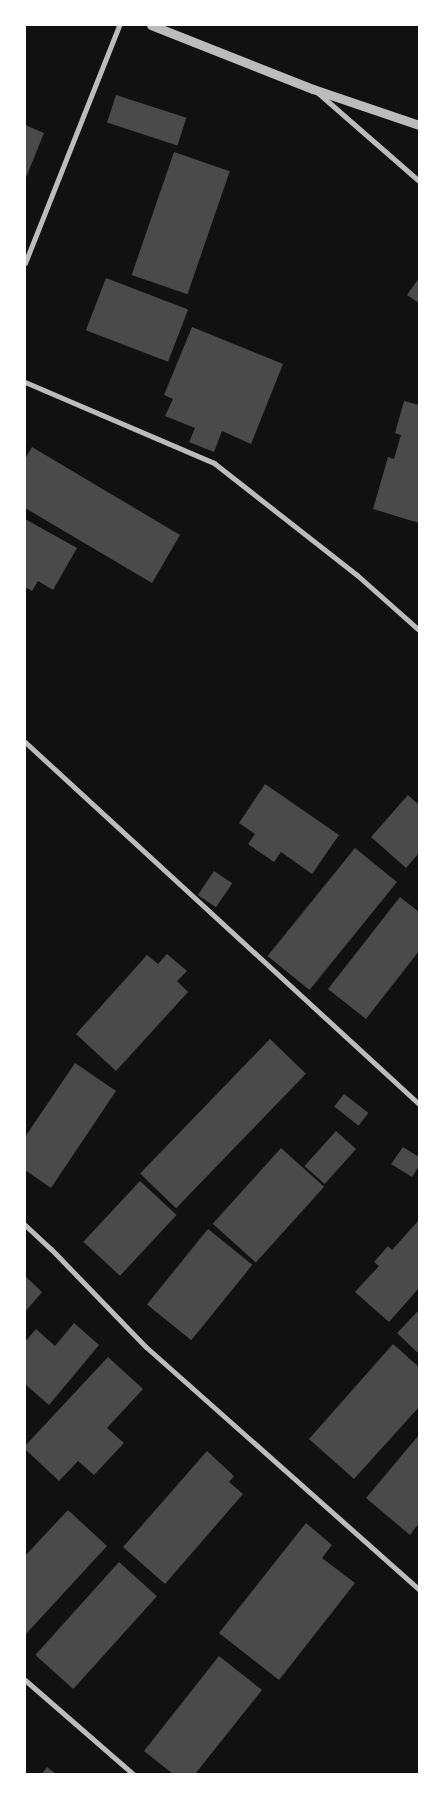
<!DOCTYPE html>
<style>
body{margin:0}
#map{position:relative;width:444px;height:1799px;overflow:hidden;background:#111;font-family:"DM Sans",sans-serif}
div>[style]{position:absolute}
.building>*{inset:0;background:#4a4a4a;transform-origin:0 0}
.minor>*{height:5px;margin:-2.5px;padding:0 2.5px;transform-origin:2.5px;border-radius:2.5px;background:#bcbcbc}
.tertiary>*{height:9px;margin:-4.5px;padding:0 4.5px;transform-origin:4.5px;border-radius:4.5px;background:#bcbcbc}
span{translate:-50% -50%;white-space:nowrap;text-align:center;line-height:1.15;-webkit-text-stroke:4.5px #fff;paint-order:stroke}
.frame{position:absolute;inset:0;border:26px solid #fff;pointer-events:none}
</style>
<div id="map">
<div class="building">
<i style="left:116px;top:95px;width:74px;height:29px;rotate:18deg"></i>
<i style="clip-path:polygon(25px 125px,44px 133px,25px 180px)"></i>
<i style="left:174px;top:152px;width:59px;height:130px;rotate:19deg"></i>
<i style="left:106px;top:278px;width:88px;height:56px;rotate:21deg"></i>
<i style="clip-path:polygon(419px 278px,419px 303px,407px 295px)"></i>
<i style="clip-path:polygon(192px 327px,283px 364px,251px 444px,222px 431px,214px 452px,189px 442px,195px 428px,165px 416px,173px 399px,164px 395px)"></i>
<i style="clip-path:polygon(404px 401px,419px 405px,419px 523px,373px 509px,388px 457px,394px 459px,401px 435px,395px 433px)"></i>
<i style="clip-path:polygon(32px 447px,180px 535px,152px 583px,25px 508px,25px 459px)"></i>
<i style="clip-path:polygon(25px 519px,77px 548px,53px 590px,38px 581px,32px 591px,25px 587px)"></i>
<i style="clip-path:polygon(265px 784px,339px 835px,312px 874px,281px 852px,274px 862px,248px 844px,255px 834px,239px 823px)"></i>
<i style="clip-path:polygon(408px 795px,419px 805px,419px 853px,406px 868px,371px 837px)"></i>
<i style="left:355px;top:848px;width:54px;height:139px;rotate:39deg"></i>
<i style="left:214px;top:871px;width:22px;height:29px;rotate:34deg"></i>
<i style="clip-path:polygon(400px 897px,419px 912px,419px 951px,366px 1019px,328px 989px)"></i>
<i style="clip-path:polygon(167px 954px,187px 971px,177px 981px,188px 992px,116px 1071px,76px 1034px,147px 955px,158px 964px)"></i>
<i style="left:270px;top:1039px;width:50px;height:187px;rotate:44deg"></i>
<i style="clip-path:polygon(75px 1063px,116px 1091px,51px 1188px,25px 1170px,25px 1137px)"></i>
<i style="left:344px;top:1094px;width:31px;height:16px;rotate:38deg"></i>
<i style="left:336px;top:1131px;width:27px;height:47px;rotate:42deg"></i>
<i style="clip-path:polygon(403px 1147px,419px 1157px,419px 1166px,412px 1177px,391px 1164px)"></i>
<i style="left:281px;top:1148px;width:58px;height:102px;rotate:42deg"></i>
<i style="left:140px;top:1181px;width:50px;height:83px;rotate:43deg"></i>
<i style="clip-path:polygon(419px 1220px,419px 1288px,389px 1322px,355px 1292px,379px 1266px,374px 1262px,388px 1246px,392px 1250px)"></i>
<i style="left:208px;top:1229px;width:57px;height:97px;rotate:39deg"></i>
<i style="clip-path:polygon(25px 1276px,42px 1292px,25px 1312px)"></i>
<i style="clip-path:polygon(419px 1310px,419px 1354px,397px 1333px)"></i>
<i style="clip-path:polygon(74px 1323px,99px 1345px,49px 1405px,25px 1384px,25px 1342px,36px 1329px,55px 1346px)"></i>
<i style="clip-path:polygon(393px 1344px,419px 1367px,419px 1407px,354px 1479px,309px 1439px)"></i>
<i style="clip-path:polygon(108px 1357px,143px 1389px,107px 1428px,124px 1443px,94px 1475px,78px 1461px,59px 1481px,25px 1449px,25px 1446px)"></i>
<i style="clip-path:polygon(419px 1435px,419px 1523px,410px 1535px,366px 1498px)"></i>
<i style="clip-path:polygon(207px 1451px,234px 1476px,229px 1482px,243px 1494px,165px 1584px,123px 1547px)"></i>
<i style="clip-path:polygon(68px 1510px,107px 1546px,25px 1635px,25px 1556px)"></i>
<i style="clip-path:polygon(306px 1523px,332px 1545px,322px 1558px,355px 1583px,279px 1680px,219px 1633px)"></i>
<i style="left:119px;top:1562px;width:51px;height:125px;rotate:42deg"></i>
<i style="clip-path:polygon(219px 1656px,262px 1690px,195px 1774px,173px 1774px,144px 1751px)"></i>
<i style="clip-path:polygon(47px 1767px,56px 1774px,42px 1774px)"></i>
</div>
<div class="minor">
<i style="left:317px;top:92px;width:135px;rotate:41.1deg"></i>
<i style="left:25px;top:263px;width:256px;rotate:-68.4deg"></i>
<i style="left:25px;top:382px;width:206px;rotate:23.2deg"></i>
<i style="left:214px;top:463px;width:182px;rotate:38.1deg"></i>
<i style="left:357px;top:575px;width:83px;rotate:41.6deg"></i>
<i style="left:25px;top:742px;width:535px;rotate:42.58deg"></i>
<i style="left:25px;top:1225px;width:35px;rotate:43deg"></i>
<i style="left:51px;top:1249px;width:136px;rotate:45.9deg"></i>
<i style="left:146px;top:1347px;width:365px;rotate:41.6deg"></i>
<i style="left:25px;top:1680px;width:143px;rotate:41deg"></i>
</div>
<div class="tertiary">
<i style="left:151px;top:25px;width:174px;rotate:21.6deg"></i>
<i style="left:313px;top:89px;width:112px;rotate:18.8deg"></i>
</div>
<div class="frame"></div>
</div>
